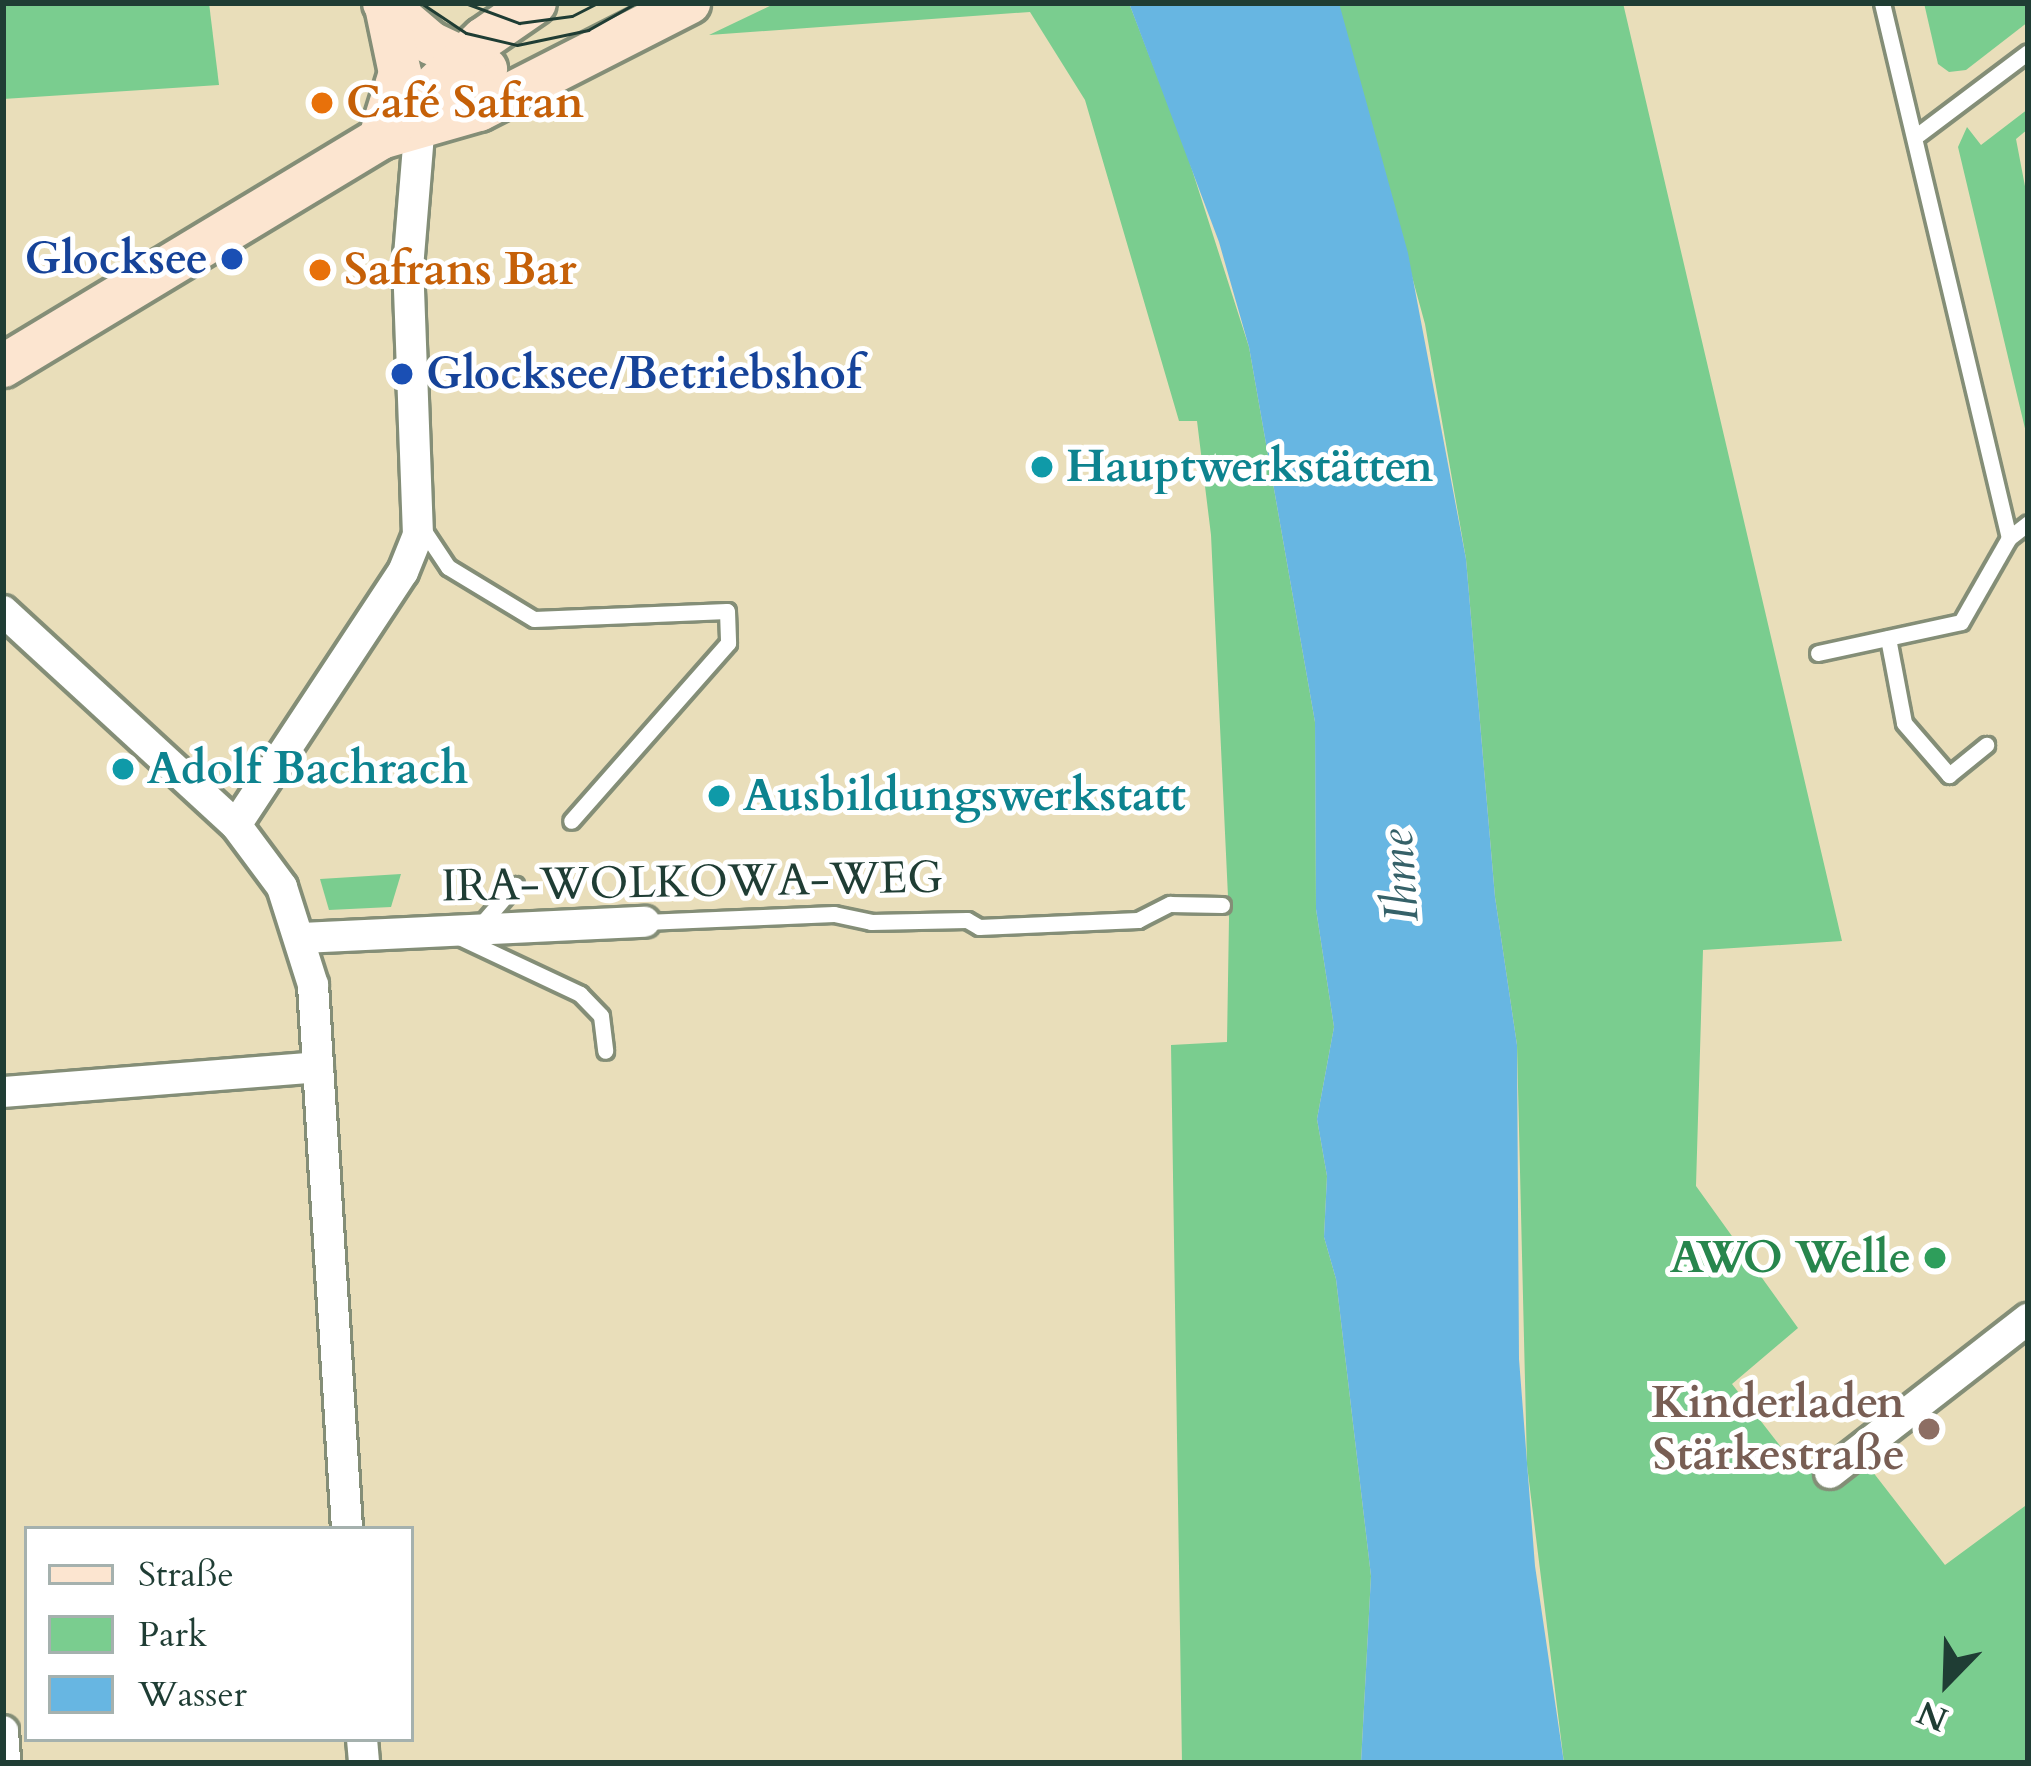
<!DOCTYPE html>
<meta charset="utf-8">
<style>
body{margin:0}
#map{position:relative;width:2031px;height:1766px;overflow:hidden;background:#e9deba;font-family:Cardo,serif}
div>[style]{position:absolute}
.green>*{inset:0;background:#7acd8f}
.water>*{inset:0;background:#67b6e2}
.roads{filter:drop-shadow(3px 0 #848e77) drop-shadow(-3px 0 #848e77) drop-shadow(0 3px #848e77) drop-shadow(0 -3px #848e77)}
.lane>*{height:15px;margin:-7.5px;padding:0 7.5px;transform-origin:7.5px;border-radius:7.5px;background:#fff}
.street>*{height:30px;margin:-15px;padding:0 15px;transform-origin:15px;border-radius:15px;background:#fff}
.secondary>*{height:42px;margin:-21px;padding:0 21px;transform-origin:21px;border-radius:21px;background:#fce5d0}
.tram>*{height:3px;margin:-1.5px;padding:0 1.5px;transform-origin:1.5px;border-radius:1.5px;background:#1f3d34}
.dots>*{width:33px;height:33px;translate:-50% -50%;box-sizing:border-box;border:6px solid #fff;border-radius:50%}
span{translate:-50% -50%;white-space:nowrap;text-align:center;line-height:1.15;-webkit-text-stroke:10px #fff;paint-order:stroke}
.food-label{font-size:45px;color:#c56008;font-weight:700}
.left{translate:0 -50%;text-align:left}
.transit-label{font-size:45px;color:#164399;font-weight:700}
.right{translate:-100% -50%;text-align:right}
.culture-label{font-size:45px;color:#0d838f;font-weight:700}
.street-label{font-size:45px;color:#1f3d34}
.leisure-label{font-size:45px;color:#27864d;font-weight:700}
.education-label{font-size:45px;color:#785e54;font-weight:700}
.water-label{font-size:48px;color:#356168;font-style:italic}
.frame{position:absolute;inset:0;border:6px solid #1f3d34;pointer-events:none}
.legend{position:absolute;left:24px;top:1526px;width:390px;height:216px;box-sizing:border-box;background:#fff;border:3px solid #a5b1ae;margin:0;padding:15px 21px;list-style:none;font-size:36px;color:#1f3d34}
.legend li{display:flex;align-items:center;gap:24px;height:60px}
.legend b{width:60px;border:3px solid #a5b1ae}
.north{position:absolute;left:1887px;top:1622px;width:120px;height:120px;-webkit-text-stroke:9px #fff;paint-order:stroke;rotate:203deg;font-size:33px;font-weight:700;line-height:48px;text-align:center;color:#1f3d34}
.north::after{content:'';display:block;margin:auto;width:42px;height:54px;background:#1f3d34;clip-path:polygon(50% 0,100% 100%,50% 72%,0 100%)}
</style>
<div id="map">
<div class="green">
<i style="clip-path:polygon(3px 3px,209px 3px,219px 85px,3px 99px)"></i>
<i style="clip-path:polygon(776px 3px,1129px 3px,1186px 151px,1249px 347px,1315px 722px,1316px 909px,1334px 1027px,1317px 1119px,1327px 1176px,1324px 1237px,1336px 1279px,1371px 1576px,1361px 1763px,1182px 1763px,1171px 1045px,1227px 1042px,1229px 918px,1211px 535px,1197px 421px,1179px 421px,1085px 100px,1030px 12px,709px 35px)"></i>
<i style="clip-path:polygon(1337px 3px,1623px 3px,1842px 941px,1703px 950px,1696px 1186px,1798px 1328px,1732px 1384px,1791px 1460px,1869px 1467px,1945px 1565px,2025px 1506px,2028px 1763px,1564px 1763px,1527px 1465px,1517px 1045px,1495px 897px,1466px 559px,1425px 324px)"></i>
<i style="clip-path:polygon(1924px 3px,2028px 3px,2028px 22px,1966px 70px,1949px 72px,1938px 64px)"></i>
<i style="clip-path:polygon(2028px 109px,2028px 129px,2016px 139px,2028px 202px,2028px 441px,1958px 147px,1967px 127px,1981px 145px)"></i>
<i style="clip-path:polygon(401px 874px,391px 907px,329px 910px,320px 879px)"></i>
</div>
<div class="water">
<i style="clip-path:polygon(1129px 3px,1339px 3px,1408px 253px,1466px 559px,1495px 897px,1517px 1045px,1519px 1359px,1535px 1566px,1564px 1763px,1361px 1763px,1371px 1576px,1336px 1279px,1324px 1237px,1327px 1176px,1317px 1119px,1334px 1027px,1316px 909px,1315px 722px,1249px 347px,1219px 242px)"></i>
</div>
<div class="roads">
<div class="lane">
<i style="left:1882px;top:3px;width:550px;rotate:76.65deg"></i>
<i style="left:2009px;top:538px;width:24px;rotate:-38deg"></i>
<i style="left:1919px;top:134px;width:136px;rotate:-37deg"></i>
<i style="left:422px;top:528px;width:47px;rotate:56.3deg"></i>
<i style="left:448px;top:567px;width:100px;rotate:31.2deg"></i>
<i style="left:534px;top:619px;width:193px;rotate:-2.4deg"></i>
<i style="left:727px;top:611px;width:32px;rotate:88deg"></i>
<i style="left:728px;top:643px;width:237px;rotate:131.4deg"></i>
<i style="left:1888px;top:638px;width:86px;rotate:79.3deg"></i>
<i style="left:1904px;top:723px;width:69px;rotate:49.1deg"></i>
<i style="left:1949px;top:775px;width:48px;rotate:-39deg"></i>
<i style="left:1818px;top:653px;width:146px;rotate:-12.2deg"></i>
<i style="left:1961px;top:622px;width:97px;rotate:-60.3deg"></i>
<i style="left:645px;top:922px;width:189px;rotate:-2.4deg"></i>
<i style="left:834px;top:914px;width:38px;rotate:12deg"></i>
<i style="left:871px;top:922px;width:96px;rotate:-1.2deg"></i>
<i style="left:967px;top:920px;width:14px;rotate:30deg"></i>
<i style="left:979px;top:927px;width:159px;rotate:-2.5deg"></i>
<i style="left:1138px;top:920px;width:36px;rotate:-27deg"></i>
<i style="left:1170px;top:904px;width:52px;rotate:1.1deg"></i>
<i style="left:478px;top:928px;width:57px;rotate:-49.3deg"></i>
<i style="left:457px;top:936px;width:136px;rotate:25.2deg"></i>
<i style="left:580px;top:994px;width:30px;rotate:46deg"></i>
<i style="left:601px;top:1016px;width:35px;rotate:83deg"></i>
</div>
<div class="street">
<i style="left:3px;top:611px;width:316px;rotate:42.6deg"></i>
<i style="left:236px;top:825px;width:77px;rotate:53.4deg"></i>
<i style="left:282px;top:887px;width:103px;rotate:72.4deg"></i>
<i style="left:313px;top:985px;width:545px;rotate:86.42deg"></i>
<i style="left:236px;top:825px;width:303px;rotate:-56.6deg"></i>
<i style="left:403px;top:572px;width:40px;rotate:-68deg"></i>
<i style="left:418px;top:535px;width:267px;rotate:-92.1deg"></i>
<i style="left:408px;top:268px;width:158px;rotate:-85.3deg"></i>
<i style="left:301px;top:938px;width:344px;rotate:-2.7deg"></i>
<i style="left:3px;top:1092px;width:316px;rotate:-4.5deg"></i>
<i style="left:1830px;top:1473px;width:251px;rotate:-37.9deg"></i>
<i style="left:3px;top:1731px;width:32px;rotate:86deg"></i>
<i style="left:362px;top:1739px;width:24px;rotate:85deg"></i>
</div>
<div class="secondary">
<i style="left:384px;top:3px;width:62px;rotate:40.4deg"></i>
<i style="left:431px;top:43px;width:61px;rotate:25.3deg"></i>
<i style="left:382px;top:131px;width:61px;rotate:-72.8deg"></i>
<i style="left:400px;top:73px;width:68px;rotate:-101.8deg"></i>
<i style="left:384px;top:137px;width:99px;rotate:-15.9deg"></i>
<i style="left:479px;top:110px;width:236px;rotate:-27deg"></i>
<i style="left:3px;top:366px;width:439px;rotate:-31.1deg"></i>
<i style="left:379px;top:139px;width:144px;rotate:-43.9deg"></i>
<i style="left:483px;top:39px;width:63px;rotate:-34.7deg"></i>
</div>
</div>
<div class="tram">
<i style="left:421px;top:3px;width:54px;rotate:33.7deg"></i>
<i style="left:466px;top:33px;width:52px;rotate:13.2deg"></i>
<i style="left:517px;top:45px;width:73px;rotate:-11.9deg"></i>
<i style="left:588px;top:30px;width:55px;rotate:-29.4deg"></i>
<i style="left:465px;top:3px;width:58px;rotate:20.3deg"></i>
<i style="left:519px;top:23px;width:53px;rotate:-7.5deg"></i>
<i style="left:572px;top:16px;width:28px;rotate:-27deg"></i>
</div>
<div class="dots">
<i style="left:322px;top:103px;background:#e8710a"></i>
<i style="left:232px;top:259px;background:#1a4fb4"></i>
<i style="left:320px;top:270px;background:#e8710a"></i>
<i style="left:402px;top:374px;background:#1a4fb4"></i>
<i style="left:1042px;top:467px;background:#0f9aa8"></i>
<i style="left:123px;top:769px;background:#0f9aa8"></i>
<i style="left:719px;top:796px;background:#0f9aa8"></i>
<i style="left:1935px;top:1258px;background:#2e9e5b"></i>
<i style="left:1929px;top:1429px;background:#8d6e63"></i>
</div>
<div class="food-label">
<span class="left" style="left:346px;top:103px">Café Safran</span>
<span class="left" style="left:344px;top:270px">Safrans Bar</span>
</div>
<div class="transit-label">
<span class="right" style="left:208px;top:259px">Glocksee</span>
<span class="left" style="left:426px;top:374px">Glocksee/Betriebshof</span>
</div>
<div class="culture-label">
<span class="left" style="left:1066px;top:467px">Hauptwerkstätten</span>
<span class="left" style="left:147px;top:769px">Adolf Bachrach</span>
<span class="left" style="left:743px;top:796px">Ausbildungswerkstatt</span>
</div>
<div class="street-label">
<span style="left:692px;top:882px;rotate:-1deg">IRA-WOLKOWA-WEG</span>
</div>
<div class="leisure-label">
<span class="right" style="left:1911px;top:1258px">AWO Welle</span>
</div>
<div class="education-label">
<span class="right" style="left:1905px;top:1429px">Kinderladen<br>Stärkestraße</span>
</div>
<div class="water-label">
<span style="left:1399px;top:876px;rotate:-94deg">Ihme</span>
</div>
<div class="frame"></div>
<ul class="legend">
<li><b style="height:15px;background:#fce5d0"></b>Straße</li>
<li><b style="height:33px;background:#7acd8f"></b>Park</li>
<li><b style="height:33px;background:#67b6e2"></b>Wasser</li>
</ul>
<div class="north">N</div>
</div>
